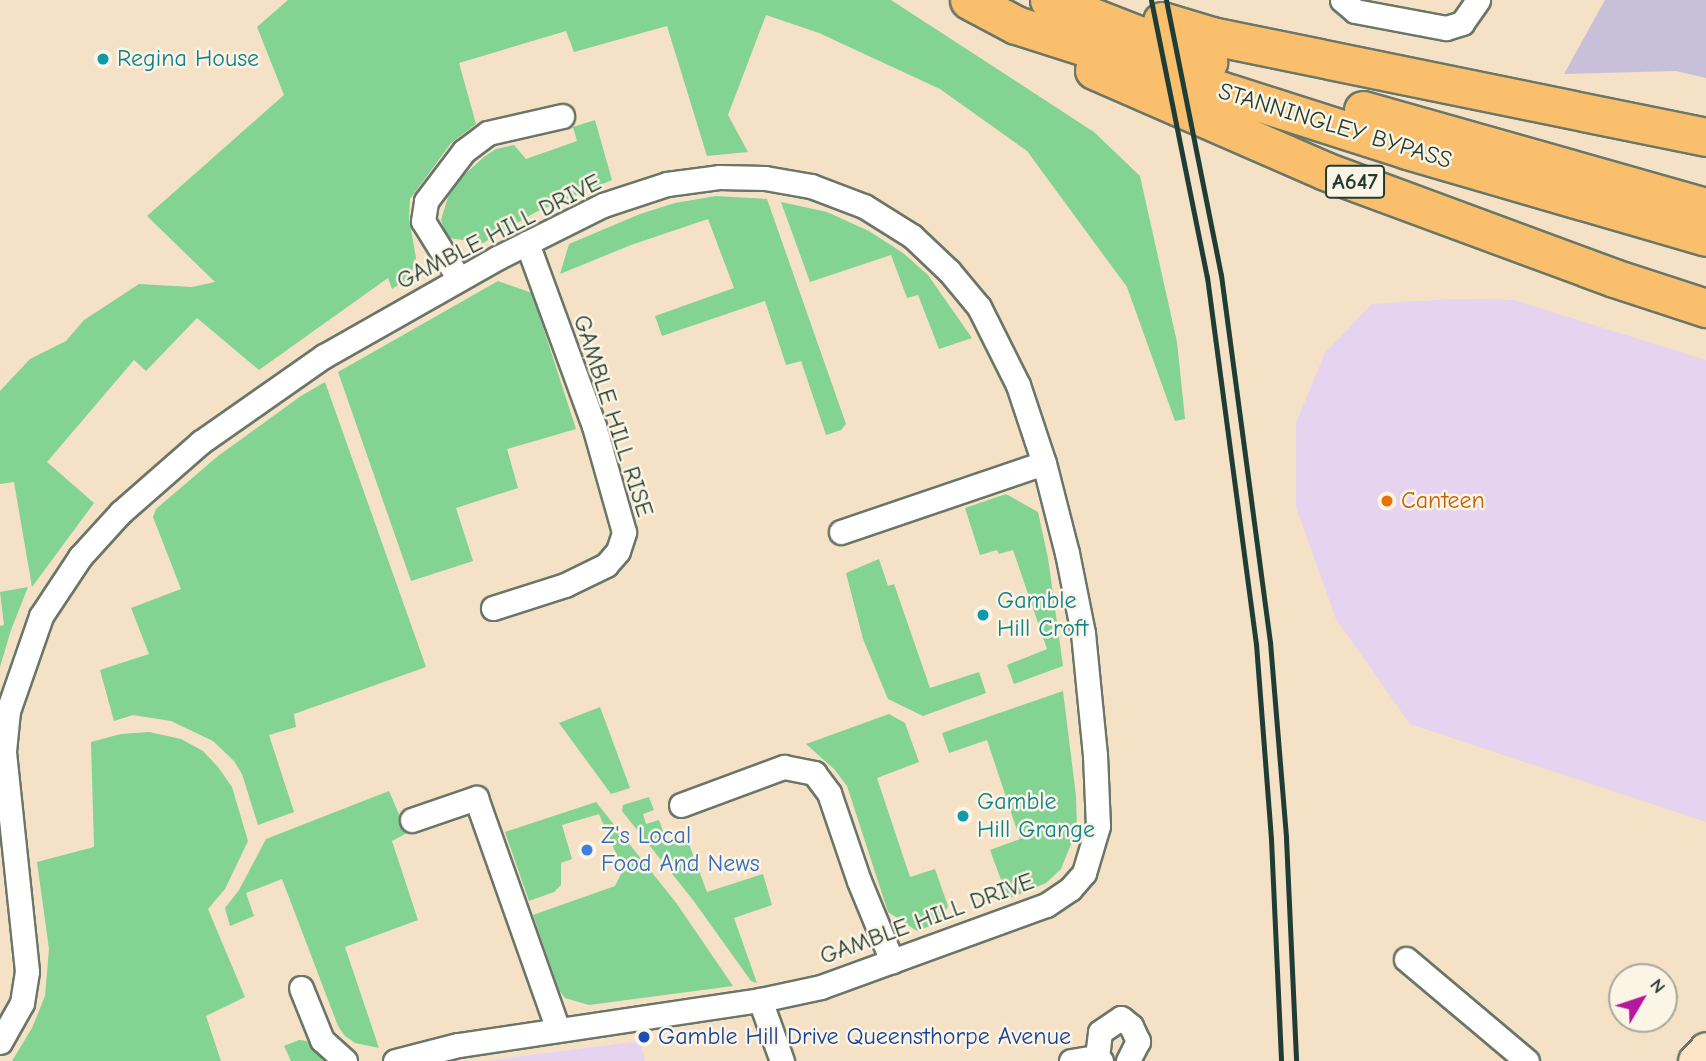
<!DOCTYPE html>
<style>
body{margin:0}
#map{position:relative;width:1706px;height:1061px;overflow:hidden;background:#f5e1c5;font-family:"Comic Neue",sans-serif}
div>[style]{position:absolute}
.built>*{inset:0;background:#e6d3f0}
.industrial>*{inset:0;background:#c8c0d8}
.green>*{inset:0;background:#83d393}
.roads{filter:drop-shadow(2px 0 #6a7667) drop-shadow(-2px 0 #6a7667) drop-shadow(0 2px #6a7667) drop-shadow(0 -2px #6a7667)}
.street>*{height:23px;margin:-11.5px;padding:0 11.5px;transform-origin:11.5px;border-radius:11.5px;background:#fff}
.secondary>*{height:33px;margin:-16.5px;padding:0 16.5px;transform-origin:16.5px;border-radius:16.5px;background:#fde5c5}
.primary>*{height:37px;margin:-18.5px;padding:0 18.5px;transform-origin:18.5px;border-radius:18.5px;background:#f9bf6d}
.rail>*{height:5px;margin:-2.5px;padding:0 2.5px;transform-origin:2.5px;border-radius:2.5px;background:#1f3d34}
.dots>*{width:19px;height:19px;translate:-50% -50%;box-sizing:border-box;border:4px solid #fcf5e5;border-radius:50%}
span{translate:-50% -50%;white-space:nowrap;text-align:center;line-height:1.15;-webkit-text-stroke:5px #fcf5e5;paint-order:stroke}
.shield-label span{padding:2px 5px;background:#fcf5e5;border:2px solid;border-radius:5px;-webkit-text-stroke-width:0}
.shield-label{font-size:23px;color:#1f3d34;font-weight:700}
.culture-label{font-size:24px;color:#0d838f}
.left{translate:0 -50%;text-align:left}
.street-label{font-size:24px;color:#1f3d34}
.food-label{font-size:24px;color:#c56008}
.shop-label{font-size:24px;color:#366cbe}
.transit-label{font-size:24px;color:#164399}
.north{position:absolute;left:1608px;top:963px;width:70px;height:70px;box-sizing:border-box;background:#fcf5e5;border:2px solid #a4ab9e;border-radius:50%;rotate:51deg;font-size:19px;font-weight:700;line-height:28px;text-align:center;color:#1f3d34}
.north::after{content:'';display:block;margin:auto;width:24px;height:32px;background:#b5179e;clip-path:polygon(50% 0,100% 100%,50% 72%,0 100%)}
</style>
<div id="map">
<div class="built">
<i style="clip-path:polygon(1453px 299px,1514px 300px,1706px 360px,1706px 822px,1410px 724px,1336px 619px,1296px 507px,1296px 423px,1325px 353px,1372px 304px)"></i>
<i style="clip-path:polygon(640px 1041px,645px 1061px,485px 1061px)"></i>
</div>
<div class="industrial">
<i style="clip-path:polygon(1605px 0,1706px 0,1706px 78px,1676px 71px,1564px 74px)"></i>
</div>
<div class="green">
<i style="clip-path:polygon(288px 0,891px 0,1094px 132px,1140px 176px,1177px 342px,1185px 419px,1175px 421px,1127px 287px,1027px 151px,940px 89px,819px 33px,766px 15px,728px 115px,748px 152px,707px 156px,667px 26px,574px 52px,566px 31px,459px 63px,476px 124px,451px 143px,410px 199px,409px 218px,416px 258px,410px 278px,392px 289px,388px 278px,259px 370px,197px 318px,146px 371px,134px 360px,47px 462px,94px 503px,32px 587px,14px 482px,0 484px,0 391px,30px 359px,66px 341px,84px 320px,139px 284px,192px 287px,215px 282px,147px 216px,284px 95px,257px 27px)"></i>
<i style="clip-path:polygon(595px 120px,612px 180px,536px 212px,483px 243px,449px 238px,446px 234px,441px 220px,448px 197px,464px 175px,484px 157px,496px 149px,514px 145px,526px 159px,577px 141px,573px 127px)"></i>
<i style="clip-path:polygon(716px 196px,767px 199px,846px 424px,841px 430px,826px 435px,801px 361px,786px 365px,765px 301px,662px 336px,655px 316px,734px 288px,708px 219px,631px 245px,560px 274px,569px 244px,640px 214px,675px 203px)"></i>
<i style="clip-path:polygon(781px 202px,827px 212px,869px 231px,903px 253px,928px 275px,972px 338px,939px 349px,918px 295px,907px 298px,891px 255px,810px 282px)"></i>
<i style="clip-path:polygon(498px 281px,532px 293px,576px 429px,507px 449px,518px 488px,456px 508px,473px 561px,411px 581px,338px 372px)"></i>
<i style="clip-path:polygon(325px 382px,426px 667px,294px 714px,296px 727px,269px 735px,294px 812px,258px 825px,242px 774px,234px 761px,213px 741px,171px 721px,133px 715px,114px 721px,100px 670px,149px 654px,131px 608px,181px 589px,153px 517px,156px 509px,218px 456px,301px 396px)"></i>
<i style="clip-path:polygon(1006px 494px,1038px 512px,1048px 558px,1063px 666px,1014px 684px,1007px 665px,1047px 649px,1013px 550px,999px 554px,997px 550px,980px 555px,965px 508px)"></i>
<i style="clip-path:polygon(879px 559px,888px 586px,894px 584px,930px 688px,979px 672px,986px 693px,923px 716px,888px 699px,863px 639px,846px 573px)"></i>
<i style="clip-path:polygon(28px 587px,11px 630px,0 667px,0 626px,4px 625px,0 592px)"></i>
<i style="clip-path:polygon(1063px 691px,1076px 796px,1077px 829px,1061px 869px,1046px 883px,1008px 899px,990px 850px,1020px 839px,987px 740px,949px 753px,942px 733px)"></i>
<i style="clip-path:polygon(600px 707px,630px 788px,611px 794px,559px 723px)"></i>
<i style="clip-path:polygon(889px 714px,905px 723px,919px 762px,877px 778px,910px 877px,935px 869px,948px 906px,941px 922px,917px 931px,888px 912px,847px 786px,834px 769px,806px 744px)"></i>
<i style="clip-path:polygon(149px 732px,181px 739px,203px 751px,218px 767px,232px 787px,248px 841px,225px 889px,208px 909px,245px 997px,206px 1016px,221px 1061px,12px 1061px,32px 1028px,45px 996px,49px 949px,37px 862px,94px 847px,91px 742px,121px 734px)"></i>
<i style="clip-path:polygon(389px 791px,407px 833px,392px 841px,418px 920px,345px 947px,379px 1048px,355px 1043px,345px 1036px,338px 1026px,282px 879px,246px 893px,254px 916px,230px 926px,225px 908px,239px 890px,266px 839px)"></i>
<i style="clip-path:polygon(649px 797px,654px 810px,643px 814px,646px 824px,659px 820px,668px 845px,687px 839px,707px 892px,763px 874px,772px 905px,734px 918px,757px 983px,751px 981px,693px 900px,622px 811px,623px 805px)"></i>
<i style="clip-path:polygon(596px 802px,677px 904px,733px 986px,589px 1005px,565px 998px,559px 990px,533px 915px,615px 886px,623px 870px,599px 814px,562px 825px,572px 859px,561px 863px,561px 885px,554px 892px,529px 901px,505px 832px)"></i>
<i style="clip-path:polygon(299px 1040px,307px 1041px,324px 1061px,291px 1061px,284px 1046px)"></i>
</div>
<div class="roads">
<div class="street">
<i style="left:1342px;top:0;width:17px;rotate:40deg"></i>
<i style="left:1355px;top:11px;width:93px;rotate:10.6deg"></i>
<i style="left:1446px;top:28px;width:17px;rotate:-17deg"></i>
<i style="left:1462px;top:23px;width:28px;rotate:-55deg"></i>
<i style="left:459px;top:279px;width:68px;rotate:-121.8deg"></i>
<i style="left:423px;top:221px;width:20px;rotate:-81deg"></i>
<i style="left:426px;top:201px;width:63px;rotate:-52.8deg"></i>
<i style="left:464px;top:151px;width:30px;rotate:-37deg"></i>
<i style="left:488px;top:133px;width:76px;rotate:-12.9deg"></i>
<i style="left:841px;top:532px;width:214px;rotate:-18.8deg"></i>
<i style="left:493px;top:608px;width:76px;rotate:-17.7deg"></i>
<i style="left:565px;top:585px;width:46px;rotate:-26deg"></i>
<i style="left:606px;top:565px;width:18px;rotate:-49deg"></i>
<i style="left:618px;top:551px;width:20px;rotate:-72deg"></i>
<i style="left:624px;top:532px;width:110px;rotate:-105.8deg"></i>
<i style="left:594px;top:426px;width:195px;rotate:-110.1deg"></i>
<i style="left:681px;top:805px;width:110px;rotate:-20.3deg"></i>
<i style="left:784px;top:767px;width:31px;rotate:11deg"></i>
<i style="left:814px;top:773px;width:25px;rotate:53deg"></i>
<i style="left:829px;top:793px;width:93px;rotate:71.2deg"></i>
<i style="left:859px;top:881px;width:87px;rotate:67.6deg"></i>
<i style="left:412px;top:820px;width:68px;rotate:-19deg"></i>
<i style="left:476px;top:798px;width:245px;rotate:70.5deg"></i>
<i style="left:1406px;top:959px;width:158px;rotate:40.1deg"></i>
<i style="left:301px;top:988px;width:56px;rotate:68deg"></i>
<i style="left:322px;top:1040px;width:31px;rotate:42deg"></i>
<i style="left:760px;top:1000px;width:65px;rotate:70.2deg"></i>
<i style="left:0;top:1042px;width:45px;rotate:-60.6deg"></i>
<i style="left:22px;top:1003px;width:32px;rotate:-81deg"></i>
<i style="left:27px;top:971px;width:221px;rotate:-96deg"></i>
<i style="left:4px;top:751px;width:40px;rotate:-84.3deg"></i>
<i style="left:8px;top:711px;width:101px;rotate:-70.8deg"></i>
<i style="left:41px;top:616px;width:71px;rotate:-56.5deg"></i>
<i style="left:80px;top:557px;width:61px;rotate:-47.7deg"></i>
<i style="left:121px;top:512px;width:106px;rotate:-41.2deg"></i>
<i style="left:201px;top:442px;width:150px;rotate:-35deg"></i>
<i style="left:324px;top:356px;width:199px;rotate:-29.5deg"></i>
<i style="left:497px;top:258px;width:119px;rotate:-26.6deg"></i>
<i style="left:603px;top:205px;width:67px;rotate:-18.2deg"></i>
<i style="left:667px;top:184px;width:52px;rotate:-7.7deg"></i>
<i style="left:719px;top:177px;width:46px;rotate:1.2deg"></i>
<i style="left:765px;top:178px;width:47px;rotate:9.9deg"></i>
<i style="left:811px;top:186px;width:57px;rotate:20.7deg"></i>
<i style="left:864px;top:206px;width:57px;rotate:32deg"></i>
<i style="left:912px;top:236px;width:51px;rotate:43.4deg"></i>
<i style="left:949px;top:271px;width:47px;rotate:50.2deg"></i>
<i style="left:979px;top:307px;width:87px;rotate:63.4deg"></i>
<i style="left:1018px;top:385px;width:82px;rotate:71.6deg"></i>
<i style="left:1044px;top:463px;width:93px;rotate:75.7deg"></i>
<i style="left:1067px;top:553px;width:82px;rotate:78.7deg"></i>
<i style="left:1083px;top:633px;width:123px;rotate:84.4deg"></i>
<i style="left:1095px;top:755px;width:71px;rotate:87.6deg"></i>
<i style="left:1098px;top:826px;width:49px;rotate:106.6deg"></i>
<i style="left:1084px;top:873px;width:21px;rotate:131deg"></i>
<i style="left:1070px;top:889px;width:29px;rotate:146deg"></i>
<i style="left:1046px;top:905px;width:239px;rotate:160deg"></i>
<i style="left:821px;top:987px;width:62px;rotate:168deg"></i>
<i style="left:760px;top:1000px;width:305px;rotate:171.5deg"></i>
<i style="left:458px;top:1045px;width:65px;rotate:165.7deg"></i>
<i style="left:1071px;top:1061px;width:26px;rotate:-9deg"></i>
<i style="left:1101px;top:1061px;width:6px;rotate:-135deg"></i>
<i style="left:1097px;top:1057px;width:25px;rotate:-83deg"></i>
<i style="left:1100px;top:1032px;width:25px;rotate:-34deg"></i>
<i style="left:1121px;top:1018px;width:13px;rotate:39deg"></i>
<i style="left:1131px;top:1026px;width:17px;rotate:65deg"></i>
<i style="left:1138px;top:1041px;width:22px;rotate:117deg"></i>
</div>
<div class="secondary">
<i style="left:1695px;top:1061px;width:16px;rotate:-47deg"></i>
</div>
<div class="primary">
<i style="left:969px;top:0;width:53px;rotate:28deg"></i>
<i style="left:1016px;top:25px;width:410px;rotate:17.7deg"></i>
<i style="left:1407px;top:150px;width:311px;rotate:16.2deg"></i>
<i style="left:1049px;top:0;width:171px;rotate:21.3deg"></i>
<i style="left:1162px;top:21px;width:52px;rotate:16.7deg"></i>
<i style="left:1212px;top:36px;width:504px;rotate:11.56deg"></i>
<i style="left:1094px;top:70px;width:252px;rotate:23.6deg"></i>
<i style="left:1325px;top:171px;width:308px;rotate:20.3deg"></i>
<i style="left:1614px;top:278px;width:97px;rotate:18.1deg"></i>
<i style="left:1363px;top:110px;width:356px;rotate:15.8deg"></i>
</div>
</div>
<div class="rail">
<i style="left:1151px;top:0;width:283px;rotate:78.6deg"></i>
<i style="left:1207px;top:277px;width:370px;rotate:82.4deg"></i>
<i style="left:1256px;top:644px;width:196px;rotate:85.6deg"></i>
<i style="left:1271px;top:839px;width:222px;rotate:87.4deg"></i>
<i style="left:1166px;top:0;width:280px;rotate:78.7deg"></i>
<i style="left:1221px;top:275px;width:370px;rotate:82.4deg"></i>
<i style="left:1270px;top:642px;width:197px;rotate:85.3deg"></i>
<i style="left:1286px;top:838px;width:223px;rotate:87.4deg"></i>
</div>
<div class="dots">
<i style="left:103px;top:59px;background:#0f9aa8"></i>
<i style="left:1387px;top:501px;background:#e8710a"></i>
<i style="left:983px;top:615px;background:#0f9aa8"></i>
<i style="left:963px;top:816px;background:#0f9aa8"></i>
<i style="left:587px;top:850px;background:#3f7fe0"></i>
<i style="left:644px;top:1037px;background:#1a4fb4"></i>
</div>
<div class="shield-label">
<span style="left:1355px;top:182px">A647</span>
</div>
<div class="culture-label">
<span class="left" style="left:117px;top:59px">Regina House</span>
<span class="left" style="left:997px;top:615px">Gamble<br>Hill Croft</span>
<span class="left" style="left:977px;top:816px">Gamble<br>Hill Grange</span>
</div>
<div class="street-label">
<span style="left:1335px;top:126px;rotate:17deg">STANNINGLEY BYPASS</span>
<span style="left:499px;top:232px;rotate:-27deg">GAMBLE HILL DRIVE</span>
<span style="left:613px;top:416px;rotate:72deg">GAMBLE HILL RISE</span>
<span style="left:927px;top:919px;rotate:-20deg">GAMBLE HILL DRIVE</span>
</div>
<div class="food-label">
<span class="left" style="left:1401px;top:501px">Canteen</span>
</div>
<div class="shop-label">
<span class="left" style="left:601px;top:850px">Z's Local<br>Food And News</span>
</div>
<div class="transit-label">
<span class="left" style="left:658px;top:1037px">Gamble Hill Drive Queensthorpe Avenue</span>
</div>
<div class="north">N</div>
</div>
